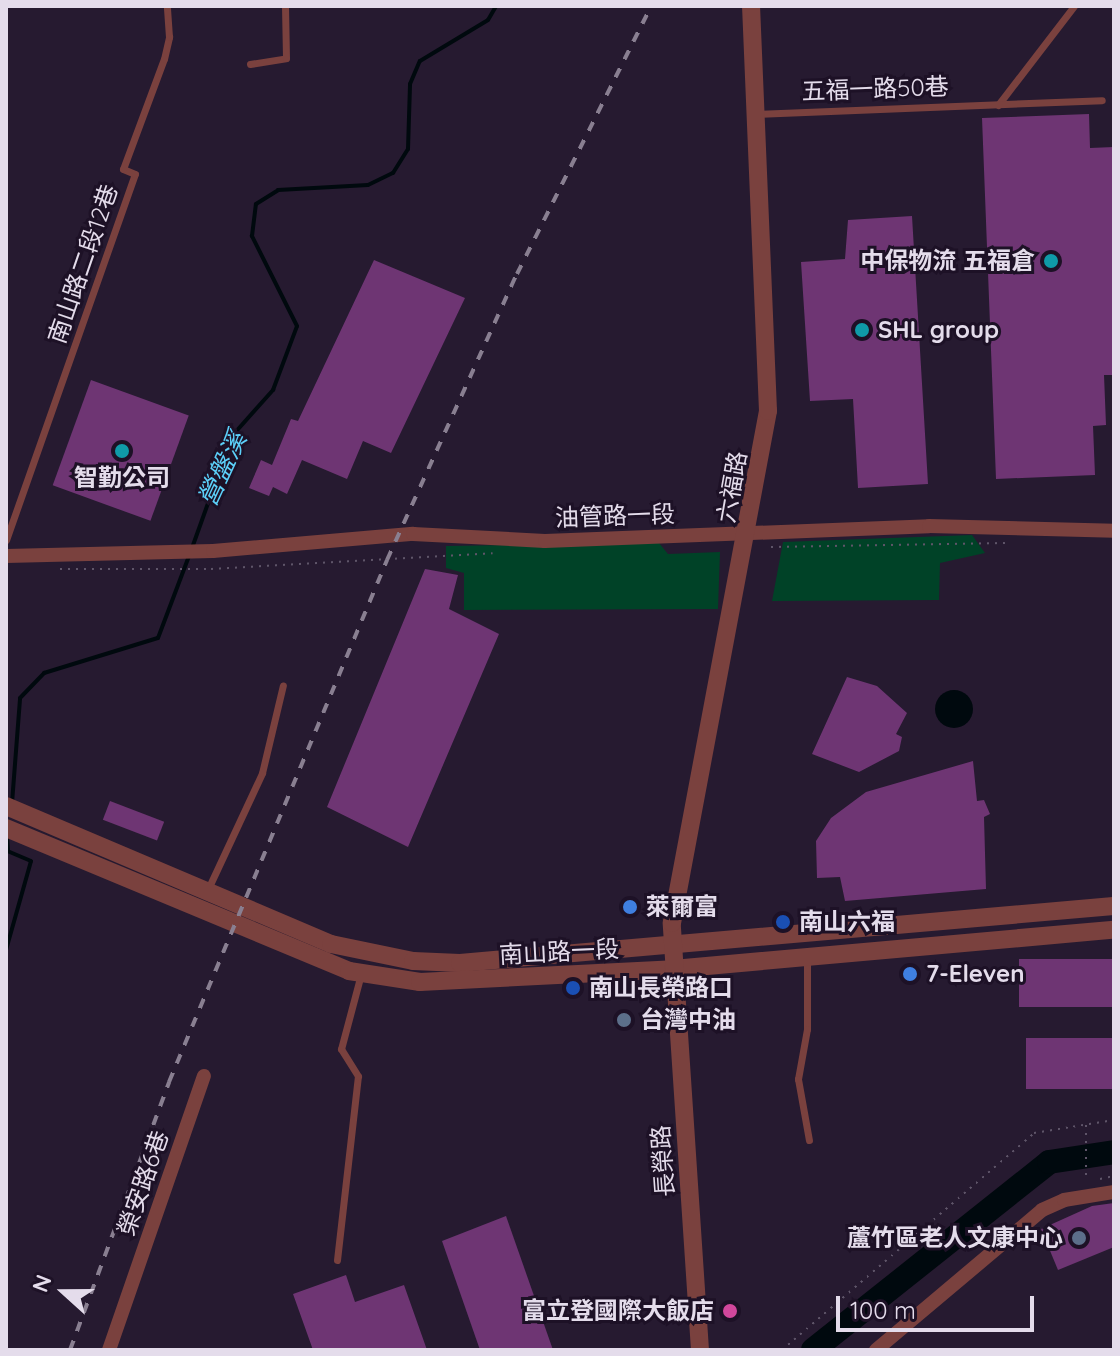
<!DOCTYPE html>
<meta charset="utf-8">
<style>
body{margin:0}
#map{position:relative;width:1120px;height:1356px;overflow:hidden;background:#261a30;font-family:Quicksand,"Noto Sans TC",sans-serif}
div>[style]{position:absolute}
.green>*{inset:0;background:#004227}
.water>*{inset:0;background:#00090e}
.round{border-radius:50%}
.stream>*{height:4px;margin:-2px;padding:0 2px;transform-origin:2px;border-radius:2px;background:#00090e}
.river>*{height:24px;margin:-12px;padding:0 12px;transform-origin:12px;border-radius:12px;background:#00090e}
.building>*{inset:0;background:#6e3573;transform-origin:0 0}
.path>*{height:2px;margin-top:-1px;transform-origin:0;background:repeating-linear-gradient(90deg,#5f5569 0 2px,transparent 0 8px)}
.service>*{height:7px;margin:-3.5px;padding:0 3.5px;transform-origin:3.5px;border-radius:3.5px;background:#7a413e}
.minor>*{height:14px;margin:-7px;padding:0 7px;transform-origin:7px;border-radius:7px;background:#7a413e}
.tertiary>*{height:18px;margin:-9px;padding:0 9px;transform-origin:9px;border-radius:9px;background:#7a413e}
.rail>*{height:4px;margin-top:-2px;transform-origin:0;background:repeating-linear-gradient(90deg,#897f91 0 10px,transparent 0 20px)}
.dots>*{width:22px;height:22px;translate:-50% -50%;box-sizing:border-box;border:4px solid #1d1126;border-radius:50%}
span{translate:-50% -50%;white-space:nowrap;text-align:center;line-height:1.15;-webkit-text-stroke:6px #1d1126;paint-order:stroke}
.street-label{font-size:24px;color:#e4dceb}
.poi-label{font-size:24px;color:#e4dceb;font-weight:700}
.right{translate:-100% -50%;text-align:right}
.left{translate:0 -50%;text-align:left}
.water-label{font-size:26px;color:#5cd0f9;font-style:italic}
.frame{position:absolute;inset:0;border:8px solid #e4dceb;pointer-events:none}
.north{position:absolute;left:24px;top:1252px;width:80px;height:80px;-webkit-text-stroke:6px #1d1126;paint-order:stroke;rotate:291deg;font-size:22px;font-weight:700;line-height:32px;text-align:center;color:#e4dceb}
.north::after{content:'';display:block;margin:auto;width:28px;height:36px;background:#e4dceb;clip-path:polygon(50% 0,100% 100%,50% 72%,0 100%)}
.scale{position:absolute;left:836px;top:1296px;width:198px;height:36px;box-sizing:border-box;border:4px solid #e4dceb;border-top:0;padding-left:10px;font-size:24px;line-height:28px;white-space:nowrap;color:#e4dceb;-webkit-text-stroke:6px #1d1126;paint-order:stroke}
</style>
<div id="map">
<div class="green">
<i style="clip-path:polygon(972px 535px,985px 553px,940px 563px,939px 600px,772px 601px,783px 542px)"></i>
<i style="clip-path:polygon(659px 543px,668px 554px,720px 552px,718px 609px,464px 610px,464px 573px,446px 568px,446px 546px)"></i>
</div>
<div class="water">
<i class="round" style="left:935px;top:690px;width:38px;height:38px"></i>
</div>
<div class="stream">
<i style="left:192px;top:548px;width:119px;rotate:-70.3deg"></i>
<i style="left:232px;top:436px;width:62px;rotate:-48.3deg"></i>
<i style="left:273px;top:390px;width:68px;rotate:-69.4deg"></i>
<i style="left:297px;top:326px;width:101px;rotate:-116.6deg"></i>
<i style="left:252px;top:236px;width:32px;rotate:-83deg"></i>
<i style="left:256px;top:204px;width:26px;rotate:-32deg"></i>
<i style="left:278px;top:190px;width:90px;rotate:-3.2deg"></i>
<i style="left:368px;top:185px;width:28px;rotate:-26deg"></i>
<i style="left:393px;top:173px;width:28px;rotate:-58deg"></i>
<i style="left:408px;top:149px;width:65px;rotate:-88.2deg"></i>
<i style="left:410px;top:84px;width:25px;rotate:-67deg"></i>
<i style="left:420px;top:61px;width:79px;rotate:-31.1deg"></i>
<i style="left:488px;top:20px;width:16px;rotate:-60deg"></i>
<i style="left:12px;top:803px;width:105px;rotate:-85.6deg"></i>
<i style="left:20px;top:698px;width:35px;rotate:-46deg"></i>
<i style="left:44px;top:673px;width:119px;rotate:-17.1deg"></i>
<i style="left:158px;top:638px;width:88px;rotate:-69.3deg"></i>
<i style="left:6px;top:950px;width:92px;rotate:-74.3deg"></i>
<i style="left:31px;top:861px;width:25px;rotate:-157deg"></i>
<i style="left:8px;top:851px;width:16px;rotate:-94deg"></i>
</div>
<div class="river">
<i style="left:813px;top:1350px;width:302px;rotate:-38.5deg"></i>
<i style="left:1049px;top:1162px;width:66px;rotate:-8.7deg"></i>
</div>
<div class="building">
<i style="clip-path:polygon(1089px 114px,1090px 148px,1114px 147px,1114px 375px,1104px 375px,1106px 425px,1093px 426px,1095px 475px,996px 479px,982px 118px)"></i>
<i style="clip-path:polygon(912px 216px,928px 484px,858px 488px,853px 399px,810px 401px,801px 262px,845px 259px,848px 220px)"></i>
<i style="clip-path:polygon(374px 260px,465px 298px,391px 453px,363px 441px,347px 479px,302px 460px,287px 494px,273px 487px,269px 496px,249px 488px,261px 460px,272px 465px,291px 419px,298px 421px)"></i>
<i style="left:91px;top:380px;width:104px;height:112px;rotate:20deg"></i>
<i style="clip-path:polygon(425px 569px,458px 575px,449px 609px,499px 634px,408px 847px,327px 807px)"></i>
<i style="clip-path:polygon(847px 677px,877px 686px,907px 713px,896px 734px,902px 737px,899px 751px,859px 772px,812px 754px)"></i>
<i style="clip-path:polygon(973px 761px,977px 801px,984px 800px,990px 814px,984px 817px,986px 889px,845px 901px,840px 877px,817px 878px,816px 841px,831px 818px,866px 792px)"></i>
<i style="left:110px;top:801px;width:58px;height:20px;rotate:21deg"></i>
<i style="left:1114px;top:959px;width:48px;height:95px;rotate:90deg"></i>
<i style="left:1114px;top:1038px;width:51px;height:88px;rotate:90deg"></i>
<i style="clip-path:polygon(1114px 1203px,1114px 1247px,1058px 1270px,1041px 1229px,1092px 1206px)"></i>
<i style="clip-path:polygon(506px 1216px,553px 1350px,480px 1350px,442px 1241px)"></i>
<i style="clip-path:polygon(346px 1275px,355px 1302px,404px 1285px,427px 1350px,313px 1350px,293px 1294px)"></i>
</div>
<div class="path">
<i style="left:771px;top:547px;width:234px;rotate:-1deg"></i>
<i style="left:60px;top:569px;width:151px"></i>
<i style="left:211px;top:569px;width:282px;rotate:-3.2deg"></i>
<i style="left:1086px;top:1125px;width:56px;rotate:90deg"></i>
<i style="left:1100px;top:1179px;width:14px;rotate:-12deg"></i>
<i style="left:782px;top:1350px;width:333px;rotate:-40.7deg"></i>
<i style="left:1034px;top:1133px;width:81px;rotate:-9.2deg"></i>
</div>
<div class="service">
<i style="left:250px;top:64px;width:36px;rotate:-9deg"></i>
<i style="left:286px;top:58px;width:52px;rotate:-91.1deg"></i>
<i style="left:998px;top:105px;width:125px;rotate:-52.5deg"></i>
<i style="left:757px;top:114px;width:345px;rotate:-2.3deg"></i>
<i style="left:6px;top:540px;width:388px;rotate:-70.6deg"></i>
<i style="left:135px;top:174px;width:13px;rotate:-157deg"></i>
<i style="left:123px;top:169px;width:117px;rotate:-69.6deg"></i>
<i style="left:164px;top:59px;width:23px;rotate:-77deg"></i>
<i style="left:169px;top:37px;width:31px;rotate:-94deg"></i>
<i style="left:208px;top:889px;width:128px;rotate:-65deg"></i>
<i style="left:262px;top:773px;width:90px;rotate:-76.6deg"></i>
<i style="left:807px;top:959px;width:70px;rotate:90deg"></i>
<i style="left:807px;top:1029px;width:51px;rotate:100.2deg"></i>
<i style="left:798px;top:1079px;width:62px;rotate:79.8deg"></i>
<i style="left:337px;top:1260px;width:185px;rotate:-83.5deg"></i>
<i style="left:358px;top:1076px;width:32px;rotate:-122deg"></i>
<i style="left:341px;top:1049px;width:78px;rotate:-75.1deg"></i>
</div>
<div class="minor">
<i style="left:6px;top:556px;width:207px;rotate:-1.4deg"></i>
<i style="left:213px;top:551px;width:201px;rotate:-4.9deg"></i>
<i style="left:413px;top:534px;width:132px;rotate:3deg"></i>
<i style="left:545px;top:541px;width:384px;rotate:-2.2deg"></i>
<i style="left:929px;top:526px;width:185px;rotate:1.5deg"></i>
<i style="left:109px;top:1350px;width:290px;rotate:-70.9deg"></i>
<i style="left:876px;top:1350px;width:217px;rotate:-40.1deg"></i>
<i style="left:1042px;top:1210px;width:24px;rotate:-24deg"></i>
<i style="left:1064px;top:1200px;width:51px;rotate:-9.1deg"></i>
</div>
<div class="tertiary">
<i style="left:6px;top:806px;width:353px;rotate:23deg"></i>
<i style="left:331px;top:944px;width:84px;rotate:11.7deg"></i>
<i style="left:413px;top:961px;width:47px;rotate:2.4deg"></i>
<i style="left:460px;top:963px;width:656px;rotate:-4.98deg"></i>
<i style="left:6px;top:828px;width:372px;rotate:22.6deg"></i>
<i style="left:349px;top:971px;width:72px;rotate:8.8deg"></i>
<i style="left:420px;top:982px;width:253px;rotate:-2.9deg"></i>
<i style="left:673px;top:969px;width:443px;rotate:-5.1deg"></i>
<i style="left:700px;top:1350px;width:428px;rotate:-93.8deg"></i>
<i style="left:672px;top:923px;width:521px;rotate:-79.38deg"></i>
<i style="left:768px;top:411px;width:405px;rotate:-92.4deg"></i>
</div>
<div class="rail">
<i style="left:70px;top:1350px;width:286px;rotate:-69.7deg"></i>
<i style="left:169px;top:1082px;width:566px;rotate:-67.33deg"></i>
<i style="left:387px;top:560px;width:314px;rotate:-65.6deg"></i>
<i style="left:517px;top:274px;width:300px;rotate:-63.4deg"></i>
</div>
<div class="dots">
<i style="left:1051px;top:261px;background:#0f9aa8"></i>
<i style="left:862px;top:330px;background:#0f9aa8"></i>
<i style="left:122px;top:451px;background:#0f9aa8"></i>
<i style="left:630px;top:907px;background:#3f7fe0"></i>
<i style="left:783px;top:922px;background:#1a4fb4"></i>
<i style="left:910px;top:974px;background:#3f7fe0"></i>
<i style="left:573px;top:988px;background:#1a4fb4"></i>
<i style="left:624px;top:1020px;background:#5c6f8a"></i>
<i style="left:1079px;top:1238px;background:#5c6f8a"></i>
<i style="left:730px;top:1311px;background:#d1479c"></i>
</div>
<div class="street-label">
<span style="left:875px;top:89px;rotate:-2deg">五福一路50巷</span>
<span style="left:83px;top:264px;rotate:-71deg">南山路二段12巷</span>
<span style="left:732px;top:487px;rotate:-80deg">六福路</span>
<span style="left:615px;top:516px;rotate:-2deg">油管路一段</span>
<span style="left:559px;top:952px;rotate:-3deg">南山路一段</span>
<span style="left:663px;top:1161px;rotate:-94deg">長榮路</span>
<span style="left:143px;top:1183px;rotate:-71deg">榮安路6巷</span>
</div>
<div class="poi-label">
<span class="right" style="left:1035px;top:261px">中保物流 五福倉</span>
<span class="left" style="left:878px;top:330px">SHL group</span>
<span style="left:122px;top:478px">智勤公司</span>
<span class="left" style="left:646px;top:907px">萊爾富</span>
<span class="left" style="left:799px;top:922px">南山六福</span>
<span class="left" style="left:926px;top:974px">7-Eleven</span>
<span class="left" style="left:589px;top:988px">南山長榮路口</span>
<span class="left" style="left:640px;top:1020px">台灣中油</span>
<span class="right" style="left:1063px;top:1238px">蘆竹區老人文康中心</span>
<span class="right" style="left:714px;top:1311px">富立登國際大飯店</span>
</div>
<div class="water-label">
<span style="left:222px;top:469px;rotate:-65deg">營盤溪</span>
</div>
<div class="frame"></div>
<div class="north">N</div>
<div class="scale">100 m</div>
</div>
